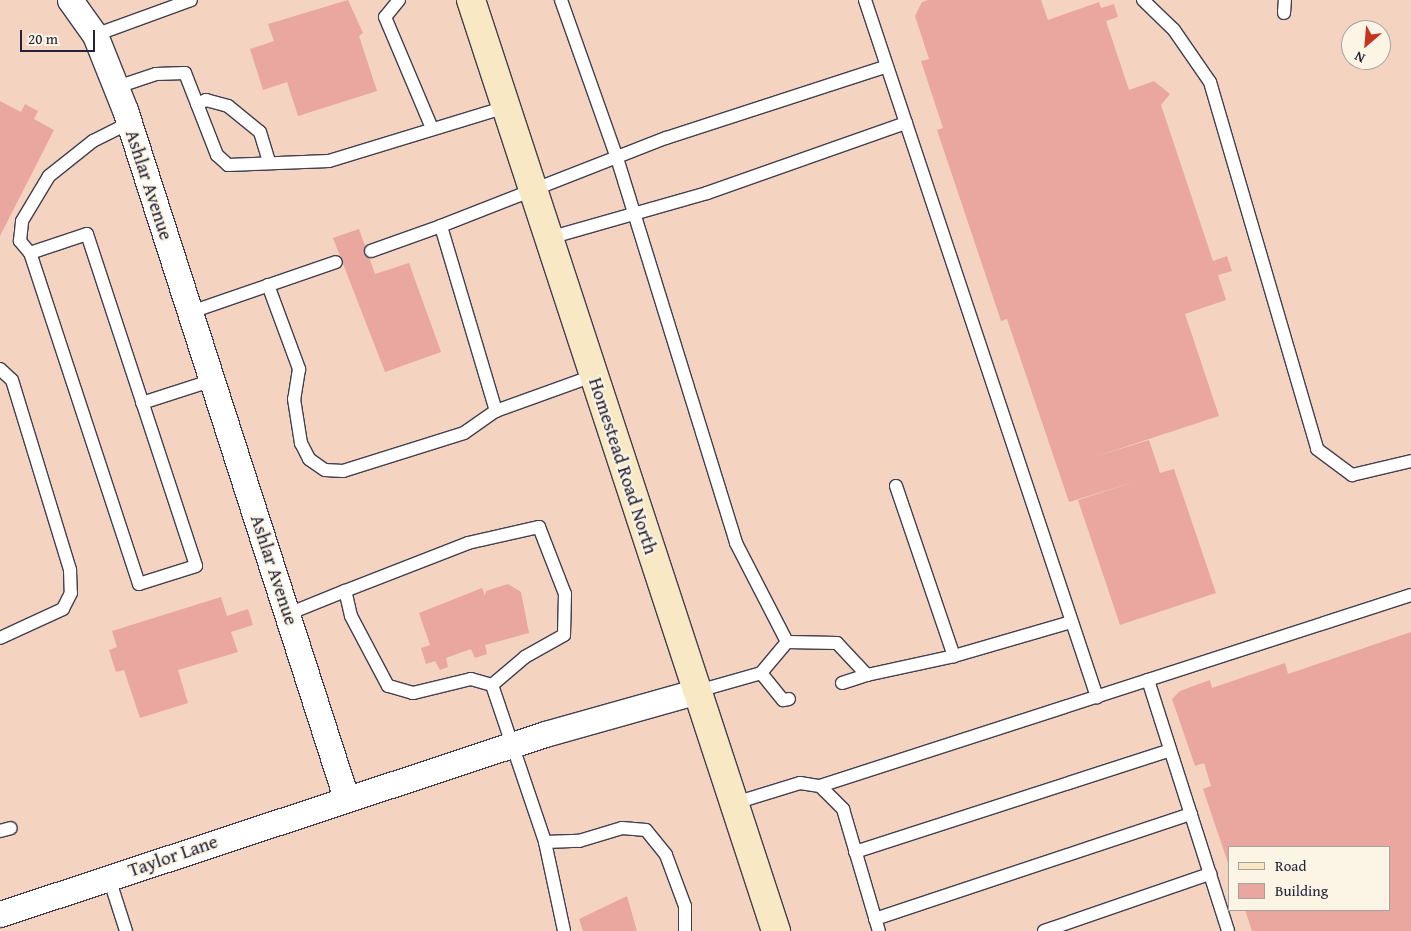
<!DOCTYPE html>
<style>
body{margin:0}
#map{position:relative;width:1411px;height:931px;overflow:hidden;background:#f1e1c1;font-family:"Gentium Book Plus",serif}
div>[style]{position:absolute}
.built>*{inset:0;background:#f5d3c1}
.building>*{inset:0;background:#e9a79f}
.roads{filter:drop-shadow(1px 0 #413f4f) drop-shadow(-1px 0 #413f4f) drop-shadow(0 1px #413f4f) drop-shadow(0 -1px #413f4f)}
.lane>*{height:12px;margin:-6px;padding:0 6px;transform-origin:6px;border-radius:6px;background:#fff}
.street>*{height:25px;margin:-12.5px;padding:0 12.5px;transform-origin:12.5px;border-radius:12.5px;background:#fff}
.secondary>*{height:28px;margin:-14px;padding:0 14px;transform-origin:14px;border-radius:14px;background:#f8e8c3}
span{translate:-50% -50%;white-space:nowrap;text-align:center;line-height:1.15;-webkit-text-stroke:4px #fcf5e5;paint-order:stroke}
.street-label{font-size:19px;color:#22223b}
.legend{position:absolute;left:1228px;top:846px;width:162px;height:65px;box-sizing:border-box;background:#fcf5e5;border:1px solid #a5a1a1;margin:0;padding:6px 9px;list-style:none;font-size:15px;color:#22223b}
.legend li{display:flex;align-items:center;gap:10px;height:25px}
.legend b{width:25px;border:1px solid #a5a1a1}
.north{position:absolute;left:1341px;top:20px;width:50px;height:50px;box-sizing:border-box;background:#fcf5e5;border:1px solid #a5a1a1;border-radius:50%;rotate:207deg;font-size:14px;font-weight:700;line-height:20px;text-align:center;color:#22223b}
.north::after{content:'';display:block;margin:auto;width:18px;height:22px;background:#c8321e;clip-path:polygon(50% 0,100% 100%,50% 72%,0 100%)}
.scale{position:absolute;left:20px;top:30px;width:75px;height:22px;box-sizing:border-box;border:2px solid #22223b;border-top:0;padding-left:6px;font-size:15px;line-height:18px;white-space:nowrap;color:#22223b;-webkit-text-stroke:4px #fcf5e5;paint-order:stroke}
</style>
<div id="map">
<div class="built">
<i style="clip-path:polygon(evenodd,0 0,1411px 0,1411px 931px,0 931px,0 0,1351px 30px,1381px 30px,1381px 60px,1351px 60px,1351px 30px,0 0,1230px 847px,1390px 847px,1390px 910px,1230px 910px,1230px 847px)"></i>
</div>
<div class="building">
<i style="clip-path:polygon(348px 0,363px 33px,359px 36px,377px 91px,298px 116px,287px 82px,263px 90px,250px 49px,274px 41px,268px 24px)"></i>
<i style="clip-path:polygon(928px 0,1041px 0,1048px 20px,1099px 2px,1101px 8px,1114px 4px,1118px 17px,1106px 21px,1129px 90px,1154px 81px,1170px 94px,1161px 105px,1213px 261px,1227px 256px,1232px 271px,1218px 275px,1226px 300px,1185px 314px,1219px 416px,1094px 457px,1149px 440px,1160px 473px,1174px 469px,1216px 593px,1120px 625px,1078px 500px,1137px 481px,1069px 502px,1007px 319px,1001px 321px,937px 130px,943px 128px,921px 61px,929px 59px,915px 16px,922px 2px)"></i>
<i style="clip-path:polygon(0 101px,21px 112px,25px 104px,38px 111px,34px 119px,54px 130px,0 236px)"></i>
<i style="clip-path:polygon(359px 229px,375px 274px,409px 263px,441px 352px,385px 372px,333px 238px)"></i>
<i style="clip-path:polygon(508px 584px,521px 592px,529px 633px,485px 645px,487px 654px,475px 658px,471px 649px,446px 658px,448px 667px,440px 670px,435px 661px,426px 664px,421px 648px,430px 645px,419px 613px,482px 588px,485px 596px,486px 591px)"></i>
<i style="clip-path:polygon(221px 597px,227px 616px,248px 609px,253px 625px,231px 632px,238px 652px,178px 670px,188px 703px,140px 718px,124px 670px,116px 672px,109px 650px,117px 647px,112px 631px)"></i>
<i style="clip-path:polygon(1411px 632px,1411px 931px,1252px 931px,1245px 910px,1390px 910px,1390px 847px,1230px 847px,1229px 866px,1203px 789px,1211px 786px,1204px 763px,1195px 766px,1172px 699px,1180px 691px,1210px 680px,1212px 688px,1285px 663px,1288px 674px)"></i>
<i style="clip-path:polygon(627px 896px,637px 931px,583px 931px,579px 919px)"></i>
</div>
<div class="roads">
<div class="lane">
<i style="left:399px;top:0;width:22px;rotate:129deg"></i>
<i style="left:385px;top:17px;width:121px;rotate:67.1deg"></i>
<i style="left:561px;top:0;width:168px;rotate:70.5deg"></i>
<i style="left:617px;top:158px;width:403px;rotate:72.8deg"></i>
<i style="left:736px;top:543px;width:111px;rotate:62.7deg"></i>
<i style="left:865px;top:0;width:735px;rotate:71.59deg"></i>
<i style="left:1143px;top:0;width:43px;rotate:44.1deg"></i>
<i style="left:1174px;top:30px;width:63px;rotate:55.3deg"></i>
<i style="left:1210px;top:82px;width:382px;rotate:73.7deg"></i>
<i style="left:1317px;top:449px;width:44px;rotate:36.6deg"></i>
<i style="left:1352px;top:475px;width:61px;rotate:-13.3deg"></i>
<i style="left:1284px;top:13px;width:13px;rotate:-86deg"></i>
<i style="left:95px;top:35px;width:102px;rotate:-20deg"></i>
<i style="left:117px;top:87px;width:41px;rotate:-18.4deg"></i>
<i style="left:156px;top:74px;width:29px;rotate:-2deg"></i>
<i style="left:185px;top:73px;width:88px;rotate:68.7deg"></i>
<i style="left:217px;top:155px;width:15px;rotate:42deg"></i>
<i style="left:228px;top:165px;width:101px;rotate:-2.3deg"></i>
<i style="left:329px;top:161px;width:185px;rotate:-17deg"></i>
<i style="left:197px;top:104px;width:10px;rotate:-24deg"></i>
<i style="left:206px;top:100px;width:23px;rotate:15deg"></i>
<i style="left:228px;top:106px;width:41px;rotate:39.1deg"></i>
<i style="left:260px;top:132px;width:31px;rotate:73deg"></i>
<i style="left:87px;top:234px;width:349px;rotate:71.8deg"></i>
<i style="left:196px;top:566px;width:60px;rotate:162.5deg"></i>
<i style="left:139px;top:584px;width:348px;rotate:-108.2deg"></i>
<i style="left:30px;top:253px;width:60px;rotate:-18.4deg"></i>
<i style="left:549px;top:238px;width:164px;rotate:-15.9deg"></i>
<i style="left:707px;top:193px;width:211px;rotate:-19.4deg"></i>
<i style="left:371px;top:251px;width:74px;rotate:-19.7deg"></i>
<i style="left:30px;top:253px;width:16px;rotate:-130deg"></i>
<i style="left:20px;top:241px;width:20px;rotate:-84deg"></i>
<i style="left:22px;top:221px;width:52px;rotate:-59deg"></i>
<i style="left:49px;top:176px;width:56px;rotate:-38.5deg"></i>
<i style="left:93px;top:141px;width:40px;rotate:-26.6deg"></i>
<i style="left:268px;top:285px;width:90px;rotate:69.7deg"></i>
<i style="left:299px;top:369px;width:30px;rotate:99deg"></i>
<i style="left:294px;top:399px;width:45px;rotate:81deg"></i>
<i style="left:301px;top:443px;width:18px;rotate:63deg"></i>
<i style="left:309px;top:459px;width:19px;rotate:35deg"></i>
<i style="left:325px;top:470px;width:18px;rotate:3deg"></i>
<i style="left:343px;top:471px;width:127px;rotate:-17.4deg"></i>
<i style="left:464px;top:433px;width:39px;rotate:-35deg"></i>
<i style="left:191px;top:312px;width:153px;rotate:-19deg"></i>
<i style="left:0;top:369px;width:16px;rotate:43deg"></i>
<i style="left:12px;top:380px;width:199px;rotate:73deg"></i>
<i style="left:70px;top:570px;width:23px;rotate:88deg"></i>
<i style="left:71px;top:593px;width:18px;rotate:117deg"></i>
<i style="left:63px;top:609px;width:69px;rotate:155.3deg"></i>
<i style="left:593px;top:376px;width:103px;rotate:160.2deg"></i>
<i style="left:496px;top:411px;width:193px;rotate:-106.6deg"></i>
<i style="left:441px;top:226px;width:242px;rotate:-21.4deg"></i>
<i style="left:666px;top:138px;width:232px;rotate:-18deg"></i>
<i style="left:142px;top:403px;width:75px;rotate:-17.9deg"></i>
<i style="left:896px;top:486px;width:180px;rotate:71.2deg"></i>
<i style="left:539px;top:527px;width:72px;rotate:68.8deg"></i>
<i style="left:565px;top:594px;width:41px;rotate:91.4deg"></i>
<i style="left:564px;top:635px;width:45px;rotate:150.6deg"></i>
<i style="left:525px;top:657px;width:43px;rotate:139.7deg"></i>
<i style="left:492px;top:685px;width:22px;rotate:-164deg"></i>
<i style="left:471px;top:679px;width:60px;rotate:166.4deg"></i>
<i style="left:413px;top:693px;width:26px;rotate:-164deg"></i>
<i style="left:388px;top:686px;width:79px;rotate:-117.9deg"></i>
<i style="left:351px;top:616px;width:26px;rotate:-103deg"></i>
<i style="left:345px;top:591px;width:132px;rotate:-21.3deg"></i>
<i style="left:468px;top:543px;width:73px;rotate:-12.7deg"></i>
<i style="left:288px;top:614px;width:61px;rotate:-22deg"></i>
<i style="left:761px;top:673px;width:35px;rotate:51deg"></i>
<i style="left:783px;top:700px;width:6px;rotate:-9deg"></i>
<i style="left:1148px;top:680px;width:263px;rotate:72.3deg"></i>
<i style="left:842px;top:683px;width:26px;rotate:-18deg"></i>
<i style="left:492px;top:685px;width:166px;rotate:71.3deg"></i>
<i style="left:545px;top:842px;width:34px;rotate:-2deg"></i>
<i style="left:579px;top:841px;width:45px;rotate:-16.8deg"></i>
<i style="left:622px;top:828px;width:24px;rotate:5deg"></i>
<i style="left:646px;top:830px;width:32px;rotate:51deg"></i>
<i style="left:666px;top:855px;width:54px;rotate:69.6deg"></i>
<i style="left:685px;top:906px;width:25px;rotate:90deg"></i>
<i style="left:698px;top:691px;width:66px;rotate:-15.9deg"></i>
<i style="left:761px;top:673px;width:40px;rotate:-50deg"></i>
<i style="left:787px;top:642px;width:50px;rotate:1.1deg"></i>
<i style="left:837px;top:643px;width:44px;rotate:46.8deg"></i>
<i style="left:867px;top:675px;width:89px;rotate:-12.3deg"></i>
<i style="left:954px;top:656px;width:122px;rotate:-16.2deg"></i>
<i style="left:820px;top:786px;width:33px;rotate:45deg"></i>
<i style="left:843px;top:809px;width:127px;rotate:73.6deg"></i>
<i style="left:735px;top:803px;width:68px;rotate:-17.1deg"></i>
<i style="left:800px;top:783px;width:20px;rotate:9deg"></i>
<i style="left:820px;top:786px;width:621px;rotate:-17.91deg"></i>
<i style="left:0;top:831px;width:11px;rotate:-15deg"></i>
<i style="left:545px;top:842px;width:91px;rotate:77.9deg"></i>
<i style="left:855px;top:852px;width:331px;rotate:-17.9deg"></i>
<i style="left:109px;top:878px;width:56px;rotate:72.2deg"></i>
<i style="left:875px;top:919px;width:333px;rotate:-18.4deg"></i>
<i style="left:1044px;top:931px;width:176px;rotate:-19deg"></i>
</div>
<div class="street">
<i style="left:70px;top:0;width:43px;rotate:54.5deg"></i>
<i style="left:95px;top:35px;width:81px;rotate:68.2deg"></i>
<i style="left:125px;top:110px;width:723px;rotate:72.19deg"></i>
<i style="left:0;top:914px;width:574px;rotate:-18.28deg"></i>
<i style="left:545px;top:734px;width:159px;rotate:-15.7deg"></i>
</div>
<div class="secondary">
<i style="left:471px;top:0;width:980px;rotate:71.86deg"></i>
</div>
</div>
<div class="street-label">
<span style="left:149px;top:185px;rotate:72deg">Ashlar Avenue</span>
<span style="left:623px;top:466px;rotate:72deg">Homestead Road North</span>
<span style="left:274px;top:570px;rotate:72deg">Ashlar Avenue</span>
<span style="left:173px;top:856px;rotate:-19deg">Taylor Lane</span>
</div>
<ul class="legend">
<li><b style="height:6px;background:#f8e8c3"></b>Road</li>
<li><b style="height:14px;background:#e9a79f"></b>Building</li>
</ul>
<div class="north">N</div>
<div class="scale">20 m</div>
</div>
